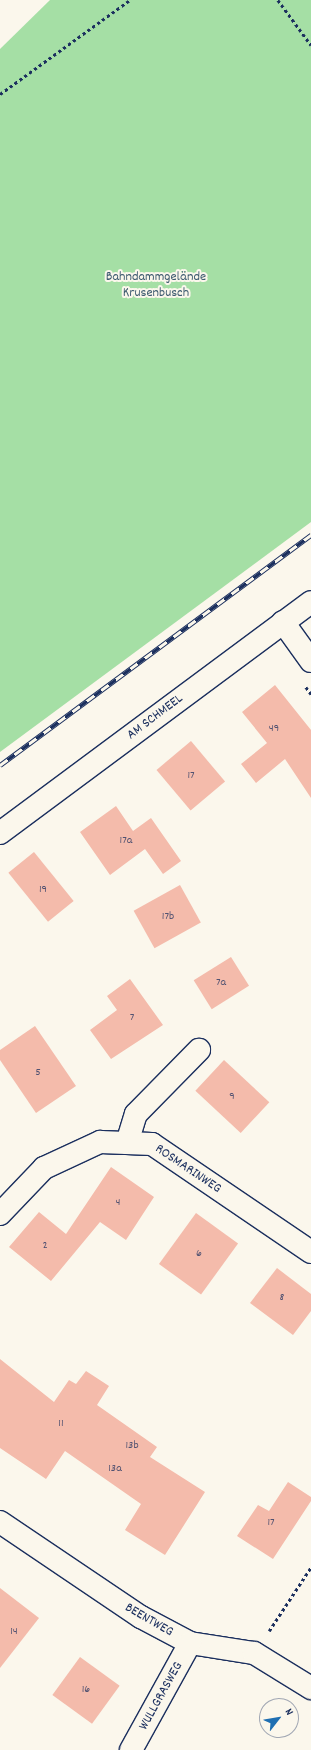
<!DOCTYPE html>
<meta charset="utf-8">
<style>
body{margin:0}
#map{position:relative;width:311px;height:1750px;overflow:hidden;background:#fbf7ec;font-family:Dekko,sans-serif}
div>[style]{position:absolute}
.green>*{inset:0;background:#a5dfa5}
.building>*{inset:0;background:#f4bbab;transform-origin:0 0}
.path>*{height:2.5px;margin-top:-1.25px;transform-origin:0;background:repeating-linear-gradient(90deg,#1b2f5e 0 3px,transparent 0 6px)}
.roads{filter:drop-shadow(1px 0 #1b2f5e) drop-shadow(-1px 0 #1b2f5e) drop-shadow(0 1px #1b2f5e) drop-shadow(0 -1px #1b2f5e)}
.minor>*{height:22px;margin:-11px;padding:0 11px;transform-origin:11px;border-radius:11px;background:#fbf7ec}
.rail>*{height:4.5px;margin-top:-2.25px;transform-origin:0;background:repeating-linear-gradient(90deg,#fbf7ec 0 9px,#1b2f5e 0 18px);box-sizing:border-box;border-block:1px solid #1b2f5e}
span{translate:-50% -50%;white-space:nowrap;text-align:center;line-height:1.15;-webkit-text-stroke:4px #fbf7ec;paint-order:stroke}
.number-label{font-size:12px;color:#515271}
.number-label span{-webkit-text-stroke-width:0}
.park-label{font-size:14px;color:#3e5b70}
.street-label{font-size:14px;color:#1b2f5e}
.north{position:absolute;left:259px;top:1698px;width:40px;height:40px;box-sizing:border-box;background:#fbf7ec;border:1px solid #a1a7b3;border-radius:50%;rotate:59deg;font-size:11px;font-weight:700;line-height:16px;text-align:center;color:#1b2f5e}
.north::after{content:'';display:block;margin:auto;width:14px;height:18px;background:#1f6fb2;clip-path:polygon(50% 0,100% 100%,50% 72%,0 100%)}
</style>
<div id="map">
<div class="green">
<i style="clip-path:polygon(50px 0,311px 0,311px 522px,0 752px,0 49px)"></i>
</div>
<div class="building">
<i style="clip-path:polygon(275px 685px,311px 730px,311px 798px,285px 759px,256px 783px,241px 764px,267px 743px,242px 712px)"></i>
<i style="left:191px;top:741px;width:53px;height:45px;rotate:50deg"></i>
<i style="clip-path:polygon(116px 806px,133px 831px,151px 818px,181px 861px,163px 874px,145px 849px,110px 875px,80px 832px)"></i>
<i style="left:34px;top:852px;width:63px;height:33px;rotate:51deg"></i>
<i style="left:180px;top:885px;width:43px;height:53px;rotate:61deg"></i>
<i style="left:231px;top:957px;width:34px;height:44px;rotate:58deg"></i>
<i style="clip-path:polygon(130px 979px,163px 1025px,111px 1059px,90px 1030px,117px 1010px,107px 996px)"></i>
<i style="clip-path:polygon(35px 1026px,76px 1086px,36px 1113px,0 1060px,0 1050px)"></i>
<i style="left:224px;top:1060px;width:62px;height:42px;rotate:43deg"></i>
<i style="clip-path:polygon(111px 1167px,154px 1197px,126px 1240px,100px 1222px,51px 1281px,9px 1247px,39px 1212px,66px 1234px)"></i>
<i style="left:196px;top:1213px;width:52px;height:63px;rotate:36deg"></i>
<i style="clip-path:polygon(277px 1268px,311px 1294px,311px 1311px,293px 1335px,250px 1303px)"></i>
<i style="clip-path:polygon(0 1359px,54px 1402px,69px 1380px,76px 1384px,86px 1371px,109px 1386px,97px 1405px,157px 1447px,150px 1457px,205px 1492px,165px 1555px,125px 1530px,141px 1504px,65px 1451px,46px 1479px,0 1448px)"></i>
<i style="clip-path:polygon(288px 1482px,311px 1497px,311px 1501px,273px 1559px,237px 1536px,258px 1505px,269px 1511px)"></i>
<i style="clip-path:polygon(0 1588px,39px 1618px,0 1668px)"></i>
<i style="left:80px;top:1657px;width:49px;height:47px;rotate:36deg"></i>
</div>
<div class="path">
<i style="left:278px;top:0;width:56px;rotate:53.7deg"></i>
<i style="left:0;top:94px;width:160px;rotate:-35.9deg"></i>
<i style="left:306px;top:687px;width:9px;rotate:54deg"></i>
<i style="left:269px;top:1631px;width:77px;rotate:-56.7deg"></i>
</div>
<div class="roads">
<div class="minor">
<i style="left:283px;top:622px;width:48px;rotate:54.3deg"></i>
<i style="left:0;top:833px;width:387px;rotate:-36.6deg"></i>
<i style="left:127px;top:1143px;width:30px;rotate:-73deg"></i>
<i style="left:136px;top:1114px;width:90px;rotate:-45.5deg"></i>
<i style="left:0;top:1214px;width:64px;rotate:-46.3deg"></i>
<i style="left:44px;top:1168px;width:62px;rotate:-24.9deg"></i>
<i style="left:100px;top:1142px;width:52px;rotate:2.2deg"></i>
<i style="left:152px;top:1144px;width:192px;rotate:34.2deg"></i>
<i style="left:0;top:1522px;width:170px;rotate:34deg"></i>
<i style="left:141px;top:1617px;width:55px;rotate:28deg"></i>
<i style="left:190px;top:1643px;width:65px;rotate:8.9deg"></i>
<i style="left:254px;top:1653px;width:67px;rotate:31.6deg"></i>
<i style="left:131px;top:1750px;width:122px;rotate:-61.1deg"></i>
</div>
</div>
<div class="rail">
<i style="left:0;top:765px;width:387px;rotate:-36.5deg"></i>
</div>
<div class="number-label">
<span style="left:274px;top:729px">49</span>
<span style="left:191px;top:776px">17</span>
<span style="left:126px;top:841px">17a</span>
<span style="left:43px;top:890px">19</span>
<span style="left:168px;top:917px">17b</span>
<span style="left:221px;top:983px">7a</span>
<span style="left:132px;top:1018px">7</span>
<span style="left:38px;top:1073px">5</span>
<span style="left:232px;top:1097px">9</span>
<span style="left:118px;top:1203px">4</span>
<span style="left:45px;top:1246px">2</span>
<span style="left:199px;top:1254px">6</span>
<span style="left:282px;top:1298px">8</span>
<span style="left:61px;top:1424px">11</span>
<span style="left:132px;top:1446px">13b</span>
<span style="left:115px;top:1469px">13a</span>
<span style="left:271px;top:1523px">17</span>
<span style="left:14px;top:1632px">14</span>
<span style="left:86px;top:1690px">16</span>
</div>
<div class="park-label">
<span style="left:156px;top:285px">Bahndammgelände<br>Krusenbusch</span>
</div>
<div class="street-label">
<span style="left:155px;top:717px;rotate:-37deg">AM SCHMEEL</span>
<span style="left:188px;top:1169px;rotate:34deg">ROSMARINWEG</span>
<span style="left:149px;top:1620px;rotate:30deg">BEENTWEG</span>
<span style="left:161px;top:1696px;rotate:-61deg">WULLGRASWEG</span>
</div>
<div class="north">N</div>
</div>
